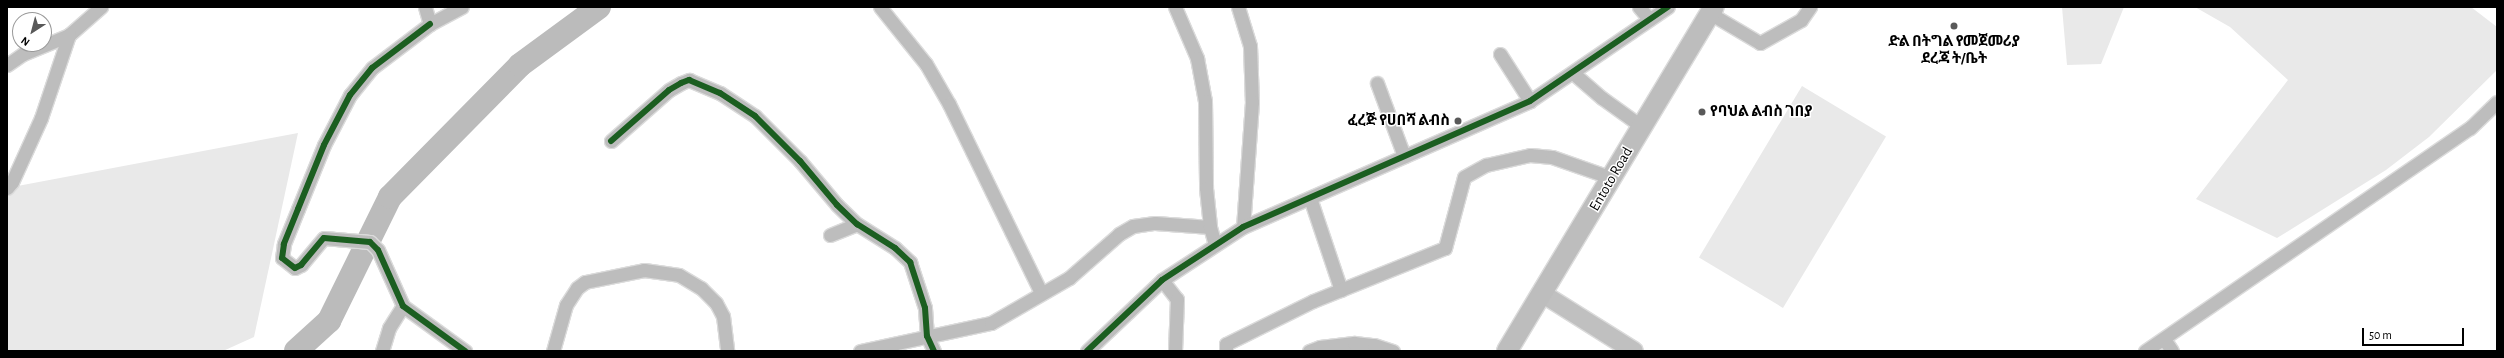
<!DOCTYPE html>
<meta charset="utf-8">
<style>
body{margin:0}
#map{position:relative;width:2504px;height:358px;overflow:hidden;background:#fff;font-family:"Alegreya Sans","Noto Sans Ethiopic",sans-serif}
div>[style]{position:absolute}
.green>*{inset:0;background:#e9e9e9;transform-origin:0 0}
.river>*{height:24px;margin:-12px;padding:0 12px;transform-origin:12px;border-radius:12px;background:#bbb}
.roads{filter:drop-shadow(1px 0 #dbdbdb) drop-shadow(-1px 0 #dbdbdb) drop-shadow(0 1px #dbdbdb) drop-shadow(0 -1px #dbdbdb)}
.street>*{height:13px;margin:-6.5px;padding:0 6.5px;transform-origin:6.5px;border-radius:6.5px;background:#bdbdbd}
.secondary>*{height:18px;margin:-9px;padding:0 9px;transform-origin:9px;border-radius:9px;background:#c0c0c0}
.primary>*{height:20px;margin:-10px;padding:0 10px;transform-origin:10px;border-radius:10px;background:#bdbdbd}
.cycleway>*{height:6px;margin:-3px;padding:0 3px;transform-origin:3px;border-radius:3px;background:#1b5e20}
.dots>*{width:11px;height:11px;translate:-50% -50%;box-sizing:border-box;border:2px solid #fff;border-radius:50%}
span{translate:-50% -50%;white-space:nowrap;text-align:center;line-height:1.15;-webkit-text-stroke:3px #fff;paint-order:stroke}
.poi-label{font-size:15px;color:#000;font-weight:700}
.left{translate:0 -50%;text-align:left}
.right{translate:-100% -50%;text-align:right}
.street-label{font-size:15px;color:#000}
.frame{position:absolute;inset:0;border:8px solid #000;pointer-events:none}
.north{position:absolute;left:12px;top:12px;width:40px;height:40px;box-sizing:border-box;background:#fff;border:1px solid #999;border-radius:50%;rotate:216deg;font-size:11px;font-weight:700;line-height:16px;text-align:center;color:#000}
.north::after{content:'';display:block;margin:auto;width:14px;height:18px;background:#595959;clip-path:polygon(50% 0,100% 100%,50% 72%,0 100%)}
.scale{position:absolute;left:2362px;top:328px;width:102px;height:18px;box-sizing:border-box;border:2px solid #000;border-top:0;padding-left:5px;font-size:12px;line-height:14px;white-space:nowrap;color:#000;-webkit-text-stroke:3px #fff;paint-order:stroke}
</style>
<div id="map">
<div class="green">
<i style="clip-path:polygon(2062px 7px,2124px 7px,2101px 64px,2067px 65px)"></i>
<i style="clip-path:polygon(2195px 7px,2471px 7px,2497px 27px,2497px 70px,2429px 137px,2386px 170px,2277px 238px,2196px 199px,2288px 80px,2230px 27px)"></i>
<i style="left:1802px;top:86px;width:98px;height:200px;rotate:31deg"></i>
<i style="clip-path:polygon(298px 133px,254px 337px,223px 351px,7px 351px,7px 188px)"></i>
</div>
<div class="river">
<i style="left:296px;top:351px;width:45px;rotate:-42.3deg"></i>
<i style="left:329px;top:321px;width:138px;rotate:-63.8deg"></i>
<i style="left:390px;top:197px;width:185px;rotate:-45.4deg"></i>
<i style="left:520px;top:65px;width:98px;rotate:-36.3deg"></i>
</div>
<div class="roads">
<div class="street">
<i style="left:425px;top:7px;width:18px;rotate:74deg"></i>
<i style="left:430px;top:24px;width:36px;rotate:-28deg"></i>
<i style="left:880px;top:7px;width:73px;rotate:51.1deg"></i>
<i style="left:926px;top:64px;width:46px;rotate:60.1deg"></i>
<i style="left:949px;top:104px;width:210px;rotate:64deg"></i>
<i style="left:1175px;top:7px;width:56px;rotate:66.7deg"></i>
<i style="left:1197px;top:58px;width:44px;rotate:79.5deg"></i>
<i style="left:1205px;top:101px;width:87px;rotate:89.3deg"></i>
<i style="left:1206px;top:188px;width:39px;rotate:84deg"></i>
<i style="left:1238px;top:7px;width:41px;rotate:72.9deg"></i>
<i style="left:1250px;top:46px;width:56px;rotate:88deg"></i>
<i style="left:1252px;top:102px;width:125px;rotate:94.1deg"></i>
<i style="left:1639px;top:7px;width:16px;rotate:50deg"></i>
<i style="left:1711px;top:14px;width:57px;rotate:30.6deg"></i>
<i style="left:1760px;top:43px;width:47px;rotate:-29.3deg"></i>
<i style="left:1801px;top:20px;width:16px;rotate:-55deg"></i>
<i style="left:430px;top:24px;width:73px;rotate:142.8deg"></i>
<i style="left:372px;top:68px;width:35px;rotate:129deg"></i>
<i style="left:350px;top:95px;width:56px;rotate:117.5deg"></i>
<i style="left:324px;top:145px;width:69px;rotate:112.1deg"></i>
<i style="left:298px;top:209px;width:38px;rotate:112deg"></i>
<i style="left:284px;top:244px;width:14px;rotate:98deg"></i>
<i style="left:282px;top:258px;width:16px;rotate:38deg"></i>
<i style="left:295px;top:268px;width:7px;rotate:-27deg"></i>
<i style="left:301px;top:265px;width:35px;rotate:-50deg"></i>
<i style="left:324px;top:238px;width:46px;rotate:5deg"></i>
<i style="left:370px;top:242px;width:11px;rotate:45deg"></i>
<i style="left:378px;top:250px;width:61px;rotate:65.9deg"></i>
<i style="left:403px;top:306px;width:77px;rotate:36deg"></i>
<i style="left:1500px;top:54px;width:56px;rotate:57.4deg"></i>
<i style="left:7px;top:65px;width:19px;rotate:-35deg"></i>
<i style="left:23px;top:54px;width:50px;rotate:-22.4deg"></i>
<i style="left:69px;top:35px;width:43px;rotate:-41.2deg"></i>
<i style="left:1573px;top:73px;width:38px;rotate:41deg"></i>
<i style="left:1602px;top:98px;width:48px;rotate:35.7deg"></i>
<i style="left:1377px;top:83px;width:78px;rotate:69.7deg"></i>
<i style="left:611px;top:141px;width:77px;rotate:-41.3deg"></i>
<i style="left:669px;top:90px;width:14px;rotate:-30deg"></i>
<i style="left:681px;top:83px;width:9px;rotate:-21deg"></i>
<i style="left:689px;top:80px;width:34px;rotate:23deg"></i>
<i style="left:720px;top:93px;width:42px;rotate:33.3deg"></i>
<i style="left:755px;top:116px;width:64px;rotate:45deg"></i>
<i style="left:800px;top:161px;width:57px;rotate:49.9deg"></i>
<i style="left:837px;top:205px;width:28px;rotate:44deg"></i>
<i style="left:857px;top:224px;width:45px;rotate:32.3deg"></i>
<i style="left:895px;top:248px;width:21px;rotate:43deg"></i>
<i style="left:910px;top:262px;width:48px;rotate:71.9deg"></i>
<i style="left:925px;top:308px;width:28px;rotate:86deg"></i>
<i style="left:927px;top:336px;width:17px;rotate:65deg"></i>
<i style="left:7px;top:188px;width:8px;rotate:-50deg"></i>
<i style="left:12px;top:182px;width:70px;rotate:-65.6deg"></i>
<i style="left:41px;top:118px;width:88px;rotate:-71.4deg"></i>
<i style="left:1310px;top:198px;width:97px;rotate:71.4deg"></i>
<i style="left:830px;top:235px;width:29px;rotate:-22deg"></i>
<i style="left:1162px;top:280px;width:24px;rotate:52deg"></i>
<i style="left:1177px;top:299px;width:52px;rotate:92.2deg"></i>
<i style="left:2164px;top:339px;width:14px;rotate:56deg"></i>
<i style="left:382px;top:351px;width:24px;rotate:-73deg"></i>
<i style="left:389px;top:328px;width:26px;rotate:-58deg"></i>
<i style="left:553px;top:351px;width:48px;rotate:-74.2deg"></i>
<i style="left:566px;top:305px;width:20px;rotate:-57deg"></i>
<i style="left:577px;top:288px;width:10px;rotate:-37deg"></i>
<i style="left:585px;top:282px;width:60px;rotate:-11.5deg"></i>
<i style="left:644px;top:270px;width:35px;rotate:8deg"></i>
<i style="left:679px;top:275px;width:26px;rotate:31deg"></i>
<i style="left:701px;top:288px;width:21px;rotate:45deg"></i>
<i style="left:716px;top:303px;width:15px;rotate:62deg"></i>
<i style="left:723px;top:316px;width:35px;rotate:83deg"></i>
<i style="left:860px;top:351px;width:134px;rotate:-12.1deg"></i>
<i style="left:991px;top:323px;width:90px;rotate:-30deg"></i>
<i style="left:1069px;top:278px;width:67px;rotate:-41.3deg"></i>
<i style="left:1119px;top:234px;width:16px;rotate:-30deg"></i>
<i style="left:1133px;top:226px;width:22px;rotate:-8deg"></i>
<i style="left:1155px;top:223px;width:55px;rotate:4.2deg"></i>
<i style="left:1210px;top:227px;width:18px;rotate:74deg"></i>
<i style="left:1087px;top:351px;width:103px;rotate:-43.4deg"></i>
<i style="left:1162px;top:280px;width:97px;rotate:-33.2deg"></i>
<i style="left:1243px;top:227px;width:313px;rotate:-23.7deg"></i>
<i style="left:1530px;top:101px;width:167px;rotate:-34.3deg"></i>
<i style="left:1226px;top:351px;width:7px;rotate:-90deg"></i>
<i style="left:1226px;top:344px;width:97px;rotate:-26.3deg"></i>
<i style="left:1313px;top:301px;width:142px;rotate:-21.9deg"></i>
<i style="left:1445px;top:248px;width:73px;rotate:-75deg"></i>
<i style="left:1464px;top:177px;width:25px;rotate:-29deg"></i>
<i style="left:1486px;top:165px;width:45px;rotate:-12.8deg"></i>
<i style="left:1530px;top:155px;width:22px;rotate:5deg"></i>
<i style="left:1552px;top:157px;width:64px;rotate:19.3deg"></i>
<i style="left:1309px;top:351px;width:12px;rotate:-20deg"></i>
<i style="left:1320px;top:347px;width:34px;rotate:-7deg"></i>
<i style="left:1354px;top:343px;width:20px;rotate:6deg"></i>
<i style="left:1374px;top:345px;width:20px;rotate:18deg"></i>
<i style="left:2145px;top:351px;width:394px;rotate:-34.5deg"></i>
<i style="left:2470px;top:128px;width:37px;rotate:-44deg"></i>
</div>
<div class="secondary">
<i style="left:1543px;top:294px;width:107px;rotate:32.1deg"></i>
</div>
<div class="primary">
<i style="left:1507px;top:351px;width:401px;rotate:-59deg"></i>
</div>
</div>
<div class="cycleway">
<i style="left:430px;top:24px;width:73px;rotate:142.8deg"></i>
<i style="left:372px;top:68px;width:35px;rotate:129deg"></i>
<i style="left:350px;top:95px;width:56px;rotate:117.5deg"></i>
<i style="left:324px;top:145px;width:69px;rotate:112.1deg"></i>
<i style="left:298px;top:209px;width:38px;rotate:112deg"></i>
<i style="left:284px;top:244px;width:14px;rotate:98deg"></i>
<i style="left:282px;top:258px;width:16px;rotate:38deg"></i>
<i style="left:295px;top:268px;width:7px;rotate:-27deg"></i>
<i style="left:301px;top:265px;width:35px;rotate:-50deg"></i>
<i style="left:324px;top:238px;width:46px;rotate:5deg"></i>
<i style="left:370px;top:242px;width:11px;rotate:45deg"></i>
<i style="left:378px;top:250px;width:61px;rotate:65.9deg"></i>
<i style="left:403px;top:306px;width:77px;rotate:36deg"></i>
<i style="left:611px;top:141px;width:77px;rotate:-41.3deg"></i>
<i style="left:669px;top:90px;width:14px;rotate:-30deg"></i>
<i style="left:681px;top:83px;width:9px;rotate:-21deg"></i>
<i style="left:689px;top:80px;width:34px;rotate:23deg"></i>
<i style="left:720px;top:93px;width:42px;rotate:33.3deg"></i>
<i style="left:755px;top:116px;width:64px;rotate:45deg"></i>
<i style="left:800px;top:161px;width:57px;rotate:49.9deg"></i>
<i style="left:837px;top:205px;width:28px;rotate:44deg"></i>
<i style="left:857px;top:224px;width:45px;rotate:32.3deg"></i>
<i style="left:895px;top:248px;width:21px;rotate:43deg"></i>
<i style="left:910px;top:262px;width:48px;rotate:71.9deg"></i>
<i style="left:925px;top:308px;width:28px;rotate:86deg"></i>
<i style="left:927px;top:336px;width:17px;rotate:65deg"></i>
<i style="left:1087px;top:351px;width:103px;rotate:-43.4deg"></i>
<i style="left:1162px;top:280px;width:97px;rotate:-33.2deg"></i>
<i style="left:1243px;top:227px;width:313px;rotate:-23.7deg"></i>
<i style="left:1530px;top:101px;width:167px;rotate:-34.3deg"></i>
</div>
<div class="dots">
<i style="left:1954px;top:26px;background:#595959"></i>
<i style="left:1702px;top:112px;background:#595959"></i>
<i style="left:1458px;top:121px;background:#595959"></i>
</div>
<div class="poi-label">
<span style="left:1954px;top:50px">ድል በትግል የመጀመሪያ<br>ደረጃ ት/ቤት</span>
<span class="left" style="left:1710px;top:112px">የባህል ልብስ ገበያ</span>
<span class="right" style="left:1450px;top:121px">ፈረጅ የሀበሻ ልብስ</span>
</div>
<div class="street-label">
<span style="left:1611px;top:179px;rotate:-60deg">Entoto Road</span>
</div>
<div class="frame"></div>
<div class="north">N</div>
<div class="scale">50 m</div>
</div>
